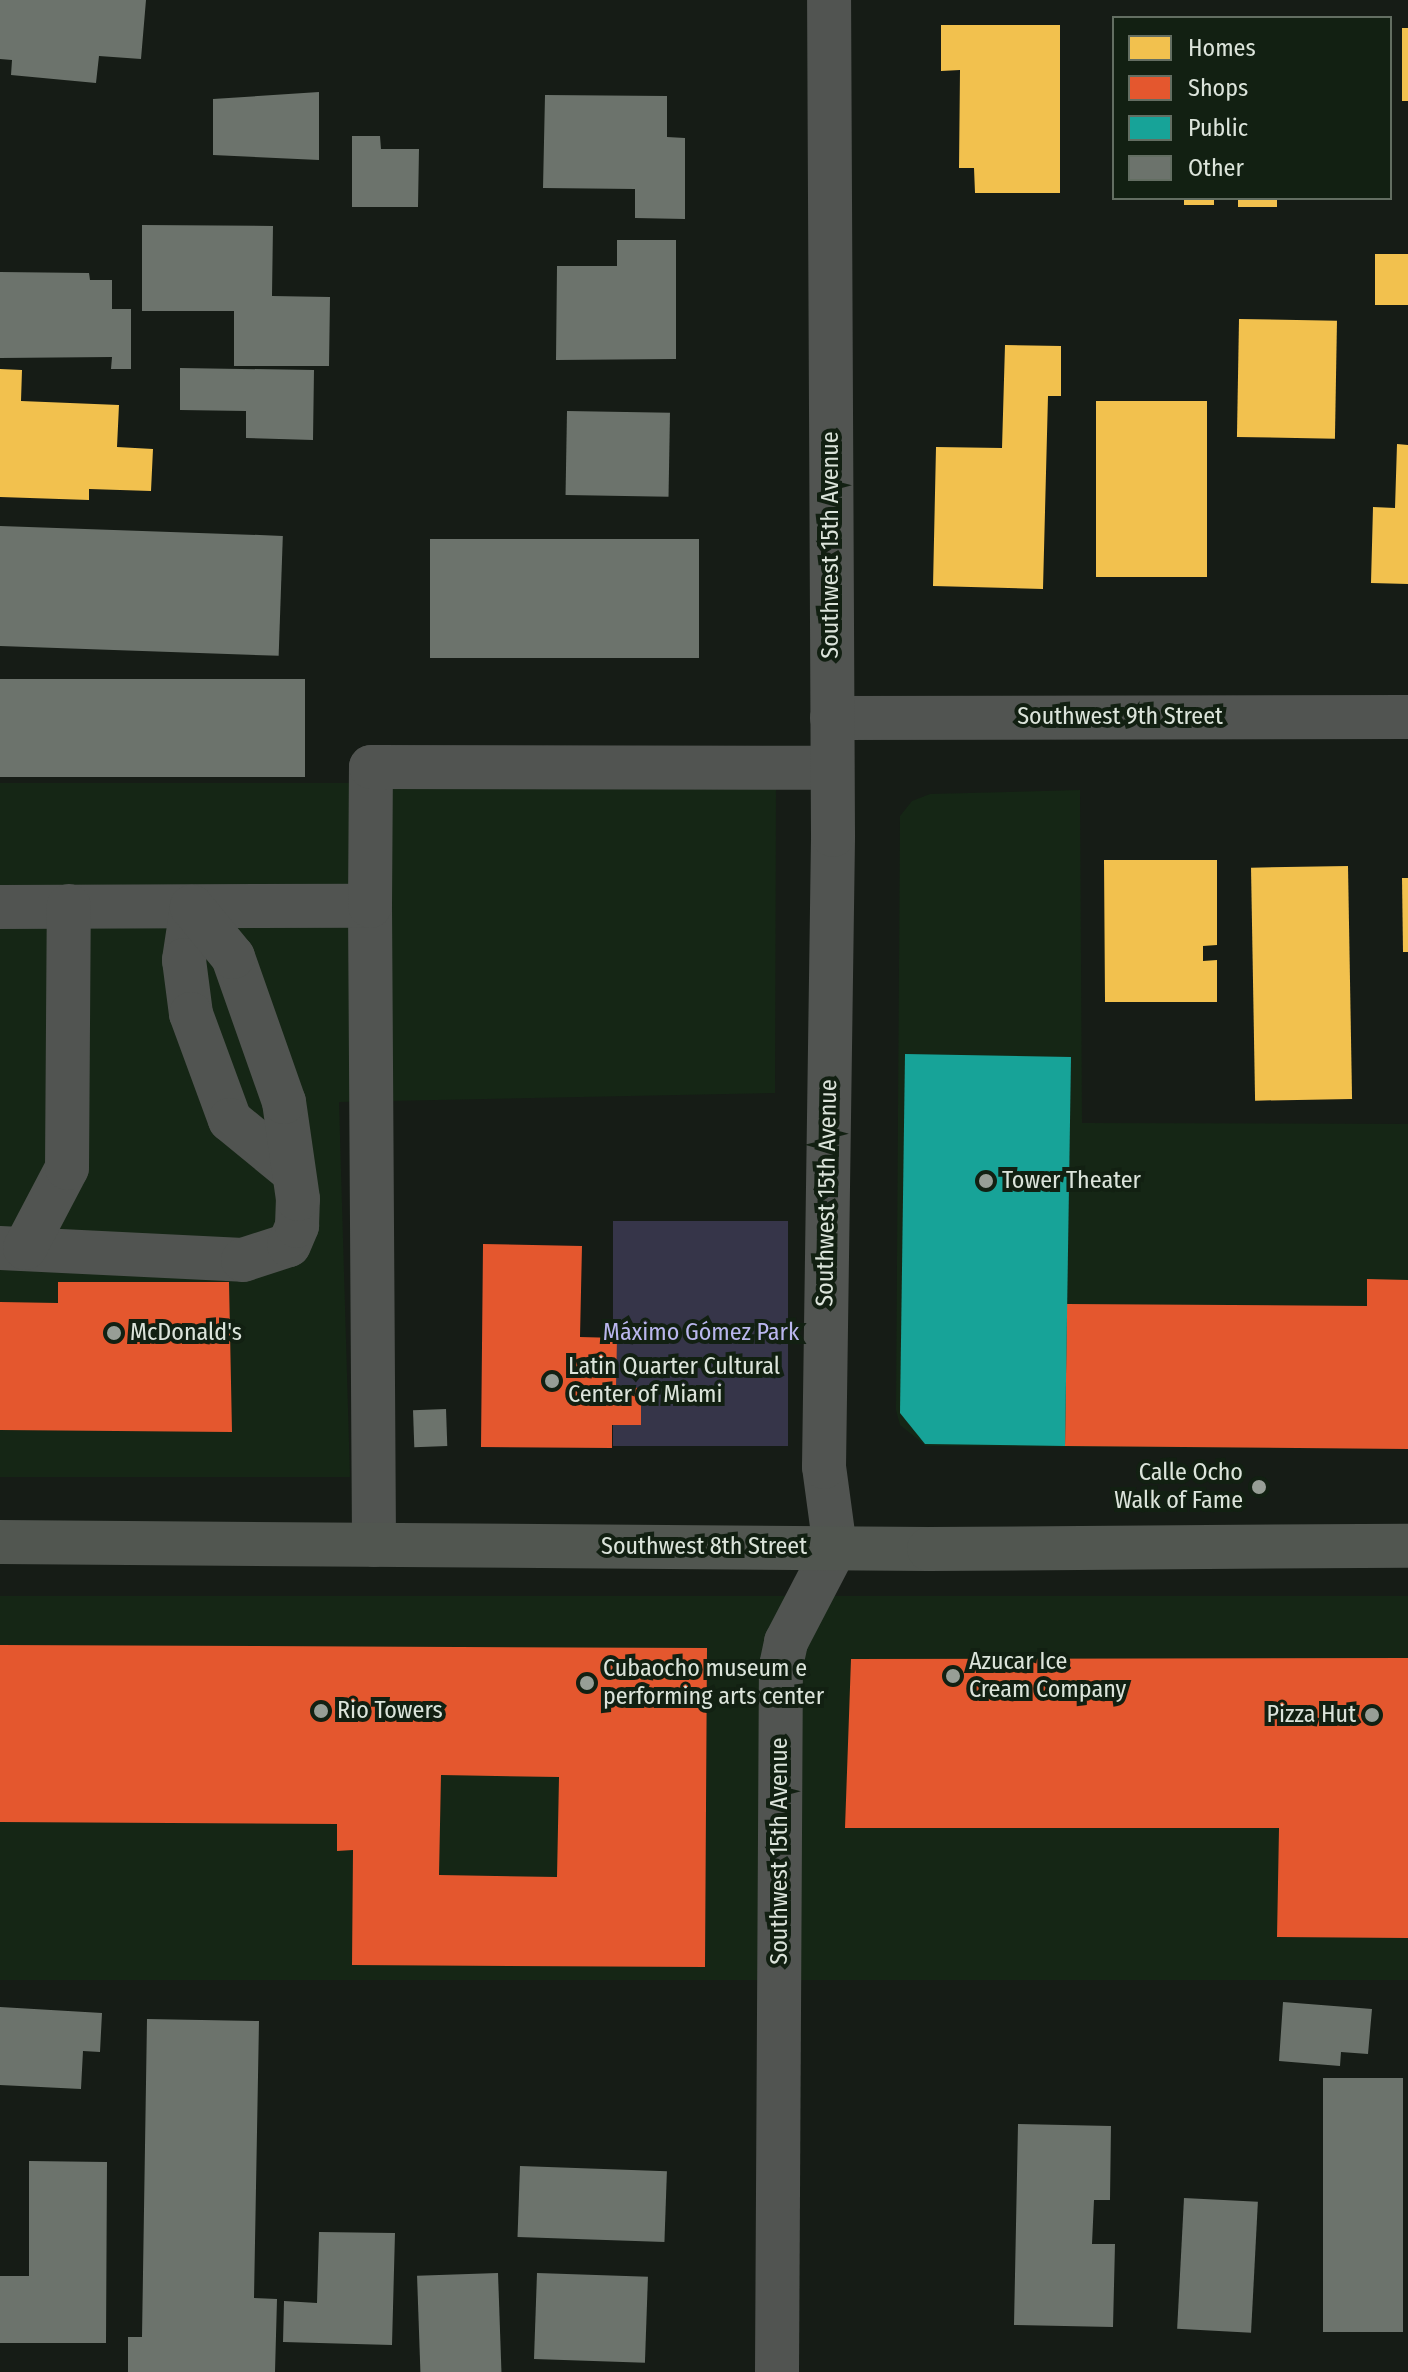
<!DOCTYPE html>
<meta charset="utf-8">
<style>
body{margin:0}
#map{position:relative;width:1408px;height:2372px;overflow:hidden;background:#161c16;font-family:"Fira Sans Condensed",sans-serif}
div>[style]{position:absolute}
.built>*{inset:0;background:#152615;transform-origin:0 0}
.green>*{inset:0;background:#363549;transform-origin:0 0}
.homes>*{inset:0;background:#f2c14e;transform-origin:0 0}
.shops>*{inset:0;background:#e4572e}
.public>*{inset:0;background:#17a398}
.building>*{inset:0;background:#6c736c;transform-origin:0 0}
.minor>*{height:44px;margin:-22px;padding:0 22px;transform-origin:22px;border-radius:22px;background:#515451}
.major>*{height:44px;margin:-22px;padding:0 22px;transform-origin:22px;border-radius:22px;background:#515650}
.dots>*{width:22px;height:22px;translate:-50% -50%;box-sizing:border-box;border:4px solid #122012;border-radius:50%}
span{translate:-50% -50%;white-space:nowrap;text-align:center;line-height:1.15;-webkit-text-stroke:8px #122012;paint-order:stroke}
.street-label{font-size:24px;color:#dce4db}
.poi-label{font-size:24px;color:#dce4db}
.left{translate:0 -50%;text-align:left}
.right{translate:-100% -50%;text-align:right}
.park-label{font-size:24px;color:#bab7ee}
.legend{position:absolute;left:1112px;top:16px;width:280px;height:184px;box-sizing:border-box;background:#122012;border:2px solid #636e62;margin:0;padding:10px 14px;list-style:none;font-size:24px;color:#dce4db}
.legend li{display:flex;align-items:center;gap:16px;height:40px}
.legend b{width:40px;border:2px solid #636e62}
</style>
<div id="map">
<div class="built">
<i style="clip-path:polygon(0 783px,776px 783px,775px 1093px,339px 1102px,350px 1477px,0 1477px)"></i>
<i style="clip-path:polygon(1080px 790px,1082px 1123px,1408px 1124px,1408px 1449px,926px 1446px,900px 1425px,896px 1410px,900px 816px,912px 801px,930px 794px)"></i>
<i style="left:0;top:1596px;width:1408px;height:384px"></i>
</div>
<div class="green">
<i style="left:613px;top:1221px;width:175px;height:225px"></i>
</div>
<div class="homes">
<i style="clip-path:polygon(941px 25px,1060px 25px,1060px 193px,975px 193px,974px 168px,959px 168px,960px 70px,941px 71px)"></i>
<i style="left:1402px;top:28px;width:6px;height:73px"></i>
<i style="left:1184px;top:198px;width:30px;height:7px"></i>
<i style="left:1238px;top:198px;width:39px;height:9px"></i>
<i style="left:1408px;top:254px;width:51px;height:33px;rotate:90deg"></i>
<i style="left:1239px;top:319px;width:98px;height:118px;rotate:1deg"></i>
<i style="clip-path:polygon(1005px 345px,1061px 346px,1061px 396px,1048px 396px,1043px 589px,933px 586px,936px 447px,1002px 448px)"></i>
<i style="clip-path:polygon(0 369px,22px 370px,21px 401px,119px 405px,117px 447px,153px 449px,151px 491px,89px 489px,89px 500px,0 497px)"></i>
<i style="left:1096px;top:401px;width:111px;height:176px"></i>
<i style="clip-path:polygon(1397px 444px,1408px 445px,1408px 584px,1371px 583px,1373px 507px,1395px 508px)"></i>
<i style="clip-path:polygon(1104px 860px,1217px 860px,1217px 945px,1203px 946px,1203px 961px,1217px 960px,1217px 1002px,1105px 1002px)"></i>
<i style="left:1348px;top:866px;width:233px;height:97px;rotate:89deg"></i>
<i style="clip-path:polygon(1402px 878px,1408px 878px,1408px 952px,1403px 952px)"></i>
</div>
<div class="shops">
<i style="clip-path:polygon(483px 1244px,582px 1246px,580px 1337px,617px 1338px,616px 1387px,641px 1388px,641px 1425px,612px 1425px,612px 1448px,481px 1447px)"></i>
<i style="clip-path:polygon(1367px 1279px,1408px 1280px,1408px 1449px,1065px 1446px,1067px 1304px,1367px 1306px)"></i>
<i style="clip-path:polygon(58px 1282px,229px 1282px,232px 1432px,0 1430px,0 1302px,58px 1303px)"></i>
<i style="clip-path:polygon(evenodd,0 1645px,707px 1648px,705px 1967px,352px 1965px,353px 1850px,337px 1851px,337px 1824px,0 1822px,0 1645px,441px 1775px,559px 1777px,557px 1877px,439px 1875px,441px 1775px)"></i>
<i style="clip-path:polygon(1408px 1658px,1408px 1938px,1277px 1937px,1279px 1828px,845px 1828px,851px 1659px)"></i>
</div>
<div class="public">
<i style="clip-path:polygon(905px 1054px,1071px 1057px,1065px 1446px,925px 1444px,900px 1413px)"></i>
</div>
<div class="building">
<i style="clip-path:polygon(0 0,146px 0,141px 59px,99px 56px,96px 83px,11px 75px,12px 60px,0 59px)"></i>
<i style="clip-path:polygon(319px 92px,319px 160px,213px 155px,213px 99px)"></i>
<i style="clip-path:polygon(545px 95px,667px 96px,667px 137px,685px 138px,685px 219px,635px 218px,635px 189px,543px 188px)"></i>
<i style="clip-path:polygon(352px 136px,380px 136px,381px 149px,419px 149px,418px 207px,352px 207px)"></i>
<i style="clip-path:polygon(142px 225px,273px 226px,272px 296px,330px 297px,329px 366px,234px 366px,234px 311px,142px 311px)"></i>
<i style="clip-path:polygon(617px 240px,676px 240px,676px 359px,556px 360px,557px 266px,617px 266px)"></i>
<i style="clip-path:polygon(0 272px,89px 273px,90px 280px,112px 280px,112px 309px,131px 309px,131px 369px,111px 369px,112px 357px,0 358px)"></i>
<i style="clip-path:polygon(180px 368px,314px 370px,313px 440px,246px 438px,246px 411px,180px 410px)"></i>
<i style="left:567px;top:411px;width:103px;height:84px;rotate:1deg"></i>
<i style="left:0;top:526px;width:283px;height:120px;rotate:2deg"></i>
<i style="left:430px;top:539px;width:269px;height:119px"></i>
<i style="left:0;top:679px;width:305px;height:98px"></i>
<i style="left:446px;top:1409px;width:37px;height:33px;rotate:88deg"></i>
<i style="clip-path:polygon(1283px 2002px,1372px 2009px,1368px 2054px,1341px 2052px,1340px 2066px,1279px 2061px)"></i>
<i style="clip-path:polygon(0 2007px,102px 2013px,100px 2052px,83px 2051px,81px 2089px,0 2085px)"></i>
<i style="clip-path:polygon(147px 2019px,259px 2021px,254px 2298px,277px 2299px,275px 2372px,128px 2372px,128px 2337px,142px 2337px)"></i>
<i style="left:1403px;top:2078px;width:254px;height:80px;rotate:90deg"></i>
<i style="clip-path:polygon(1018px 2124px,1111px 2126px,1110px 2200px,1094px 2200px,1092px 2244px,1115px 2244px,1113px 2327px,1014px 2325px)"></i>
<i style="clip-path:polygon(29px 2161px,107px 2162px,106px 2343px,0 2343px,0 2276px,29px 2276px)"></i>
<i style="left:520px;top:2166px;width:147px;height:71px;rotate:2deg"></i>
<i style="left:1184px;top:2198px;width:74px;height:131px;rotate:3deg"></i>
<i style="clip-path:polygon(319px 2232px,395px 2233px,392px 2345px,283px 2342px,284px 2301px,317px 2303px)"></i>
<i style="left:498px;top:2273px;width:99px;height:81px;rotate:88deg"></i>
<i style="left:537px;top:2273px;width:111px;height:86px;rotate:2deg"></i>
</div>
<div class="minor">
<i style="left:832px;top:718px;width:576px;rotate:-0.1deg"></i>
<i style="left:370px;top:906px;width:639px;rotate:89.64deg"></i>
<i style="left:0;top:907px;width:370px;rotate:-0.2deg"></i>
<i style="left:370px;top:906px;width:139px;rotate:-89.6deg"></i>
<i style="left:371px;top:767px;width:461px;rotate:0.1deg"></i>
<i style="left:192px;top:907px;width:54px;rotate:98.6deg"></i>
<i style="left:184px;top:960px;width:54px;rotate:82.6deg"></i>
<i style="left:191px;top:1014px;width:113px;rotate:69.8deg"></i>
<i style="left:230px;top:1120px;width:80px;rotate:39.4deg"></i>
<i style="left:0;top:1248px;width:243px;rotate:2.8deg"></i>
<i style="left:243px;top:1260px;width:48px;rotate:-18.1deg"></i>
<i style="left:289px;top:1245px;width:21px;rotate:-67deg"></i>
<i style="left:297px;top:1226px;width:27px;rotate:-88deg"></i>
<i style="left:298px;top:1199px;width:98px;rotate:-98.2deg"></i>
<i style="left:284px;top:1102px;width:154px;rotate:-109.4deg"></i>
<i style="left:233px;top:957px;width:65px;rotate:-129.4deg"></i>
<i style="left:25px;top:1248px;width:90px;rotate:-62.3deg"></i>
<i style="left:67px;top:1168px;width:262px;rotate:-89.6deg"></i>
<i style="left:777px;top:2372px;width:706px;rotate:-89.68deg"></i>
<i style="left:781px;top:1666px;width:25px;rotate:-78deg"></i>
<i style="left:786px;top:1642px;width:106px;rotate:-62.5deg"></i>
<i style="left:835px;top:1548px;width:82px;rotate:-97.7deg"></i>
<i style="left:824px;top:1467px;width:632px;rotate:-89.18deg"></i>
<i style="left:833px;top:835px;width:835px;rotate:-90.27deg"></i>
</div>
<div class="major">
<i style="left:0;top:1542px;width:929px;rotate:0.43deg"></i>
<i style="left:929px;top:1549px;width:479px;rotate:-0.4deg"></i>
</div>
<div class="dots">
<i style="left:986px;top:1181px;background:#979e96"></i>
<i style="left:114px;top:1333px;background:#979e96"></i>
<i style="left:552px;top:1381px;background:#979e96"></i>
<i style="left:1259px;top:1487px;background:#979e96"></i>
<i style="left:953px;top:1676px;background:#979e96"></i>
<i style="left:587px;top:1683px;background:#979e96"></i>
<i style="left:321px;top:1711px;background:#979e96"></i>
<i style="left:1372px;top:1715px;background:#979e96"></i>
</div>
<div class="street-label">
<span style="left:831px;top:545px;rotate:-90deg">Southwest 15th Avenue</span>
<span style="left:1120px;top:717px">Southwest 9th Street</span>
<span style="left:827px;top:1193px;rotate:-89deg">Southwest 15th Avenue</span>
<span style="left:704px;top:1547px">Southwest 8th Street</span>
<span style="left:780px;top:1851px;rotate:-90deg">Southwest 15th Avenue</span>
</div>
<div class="poi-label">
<span class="left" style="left:1002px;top:1181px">Tower Theater</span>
<span class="left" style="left:130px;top:1333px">McDonald's</span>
<span class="left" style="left:568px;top:1381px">Latin Quarter Cultural<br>Center of Miami</span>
<span class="right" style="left:1243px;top:1487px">Calle Ocho<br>Walk of Fame</span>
<span class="left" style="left:969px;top:1676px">Azucar Ice<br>Cream Company</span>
<span class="left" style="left:603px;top:1683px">Cubaocho museum e<br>performing arts center</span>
<span class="left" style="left:337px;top:1711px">Rio Towers</span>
<span class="right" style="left:1356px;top:1715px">Pizza Hut</span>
</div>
<div class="park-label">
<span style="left:701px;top:1333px">Máximo Gómez Park</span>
</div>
<ul class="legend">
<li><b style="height:22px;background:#f2c14e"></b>Homes</li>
<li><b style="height:22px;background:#e4572e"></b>Shops</li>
<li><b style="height:22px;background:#17a398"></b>Public</li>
<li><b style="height:22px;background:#6c736c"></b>Other</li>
</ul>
</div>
